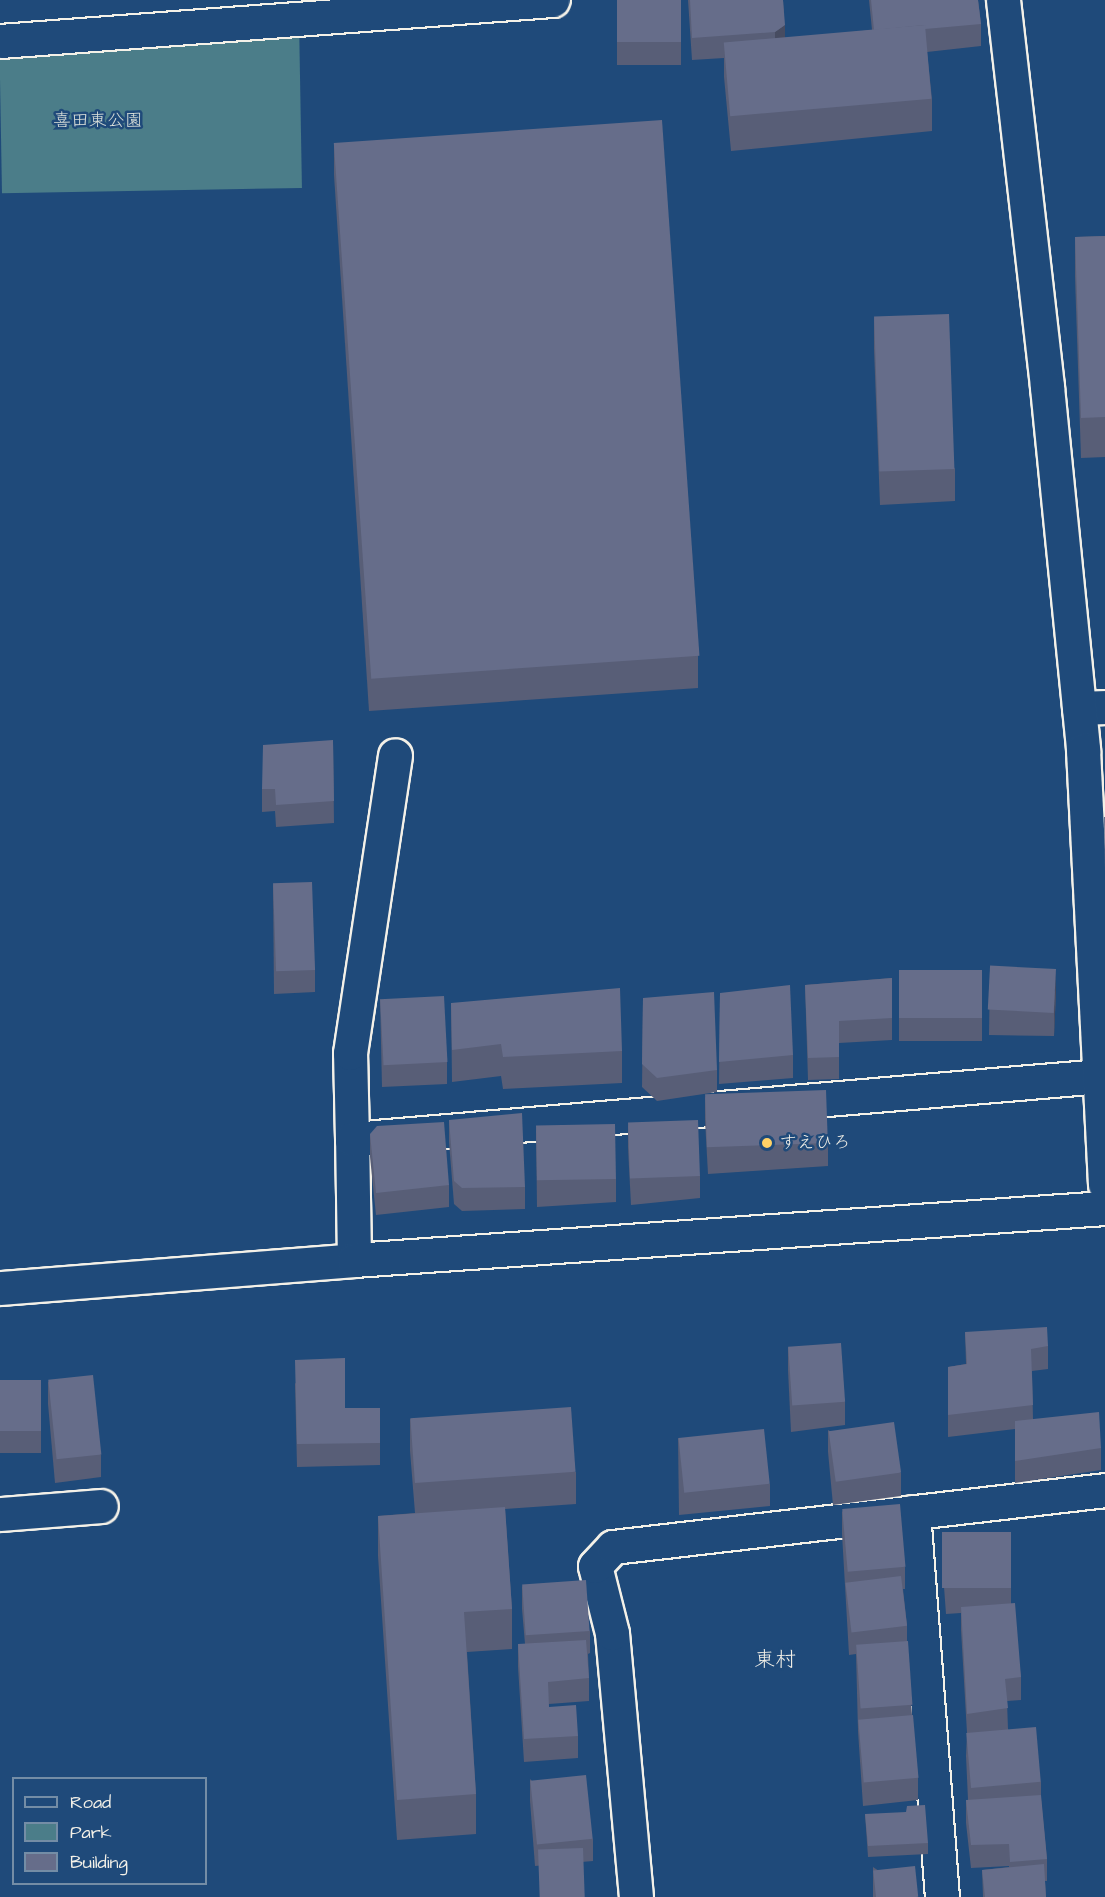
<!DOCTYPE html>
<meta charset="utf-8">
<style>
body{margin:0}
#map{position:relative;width:1105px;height:1897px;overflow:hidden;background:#1f4a7a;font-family:"Architects Daughter","Klee One",sans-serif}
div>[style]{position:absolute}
.green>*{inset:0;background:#4b7d89;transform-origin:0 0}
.roads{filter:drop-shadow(2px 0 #f4f1e8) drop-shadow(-2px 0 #f4f1e8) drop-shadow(0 2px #f4f1e8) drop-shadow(0 -2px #f4f1e8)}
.street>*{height:33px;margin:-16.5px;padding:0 16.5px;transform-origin:16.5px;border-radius:16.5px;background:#1f4a7a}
.secondary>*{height:33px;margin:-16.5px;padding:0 16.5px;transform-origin:16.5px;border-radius:16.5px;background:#1f4a7a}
.wall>*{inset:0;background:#585e77;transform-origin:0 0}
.shaded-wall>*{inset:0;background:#474c61}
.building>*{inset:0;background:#666d8a;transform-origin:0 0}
.dots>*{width:16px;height:16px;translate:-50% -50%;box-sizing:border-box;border:3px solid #1f4a7a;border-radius:50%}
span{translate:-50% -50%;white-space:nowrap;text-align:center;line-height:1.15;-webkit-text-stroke:5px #1f4a7a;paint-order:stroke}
.park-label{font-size:18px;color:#dbe0da}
.poi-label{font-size:18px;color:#f4f1e8}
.left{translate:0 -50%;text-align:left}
.quarter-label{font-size:21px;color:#f4f1e8}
.legend{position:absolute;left:12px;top:1777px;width:195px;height:108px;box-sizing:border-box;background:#1f4a7a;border:2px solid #748da6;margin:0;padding:8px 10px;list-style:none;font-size:18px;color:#f4f1e8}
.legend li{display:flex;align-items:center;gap:12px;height:30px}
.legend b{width:30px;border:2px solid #748da6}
</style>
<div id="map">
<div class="green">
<i style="left:299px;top:19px;width:169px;height:300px;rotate:89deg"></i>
</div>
<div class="roads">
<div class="street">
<i style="left:0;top:41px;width:554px;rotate:-4.25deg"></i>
<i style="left:1079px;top:708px;width:26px;rotate:-2deg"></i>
<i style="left:352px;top:1139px;width:86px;rotate:-91.3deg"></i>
<i style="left:350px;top:1053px;width:301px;rotate:-81.4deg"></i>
<i style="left:354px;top:1260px;width:121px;rotate:-90.9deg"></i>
<i style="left:352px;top:1139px;width:751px;rotate:-4.81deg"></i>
<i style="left:913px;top:1512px;width:386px;rotate:85.7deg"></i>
<i style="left:0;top:1514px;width:101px;rotate:-4.5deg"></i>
<i style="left:636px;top:1897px;width:265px;rotate:-95.2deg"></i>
<i style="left:612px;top:1633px;width:69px;rotate:-104.2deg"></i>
<i style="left:595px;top:1566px;width:26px;rotate:-47deg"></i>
<i style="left:613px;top:1547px;width:495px;rotate:-6.6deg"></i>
</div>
<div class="secondary">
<i style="left:1003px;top:0;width:389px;rotate:83.5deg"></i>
<i style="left:1047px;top:387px;width:365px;rotate:84.3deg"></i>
<i style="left:1083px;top:750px;width:435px;rotate:87.1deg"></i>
<i style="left:0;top:1288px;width:355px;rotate:-4.5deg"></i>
<i style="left:354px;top:1260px;width:753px;rotate:-3.96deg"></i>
</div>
</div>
<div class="wall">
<i style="left:617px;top:0;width:64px;height:65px"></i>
<i style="clip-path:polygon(688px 0,783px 0,785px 39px,872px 30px,869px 0,978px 0,981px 24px,981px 46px,927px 52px,932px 99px,932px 131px,731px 151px,724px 77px,724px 58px,692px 60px)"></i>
<i style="clip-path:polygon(334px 143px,698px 656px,698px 688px,369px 711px,334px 175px)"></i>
<i style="clip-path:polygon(1105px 236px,1105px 457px,1081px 458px,1075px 277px,1075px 237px)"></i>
<i style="clip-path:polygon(874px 317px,955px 469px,955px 501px,880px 505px,874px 349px)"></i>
<i style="clip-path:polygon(333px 740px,334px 823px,276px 827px,275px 811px,262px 812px,262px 789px)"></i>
<i style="clip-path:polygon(273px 884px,315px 970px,315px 992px,274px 994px)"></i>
<i style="left:982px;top:970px;width:71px;height:83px;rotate:90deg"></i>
<i style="clip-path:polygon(990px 970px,1056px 992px,1054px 1036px,989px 1035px)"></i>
<i style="clip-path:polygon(892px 978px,892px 1040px,839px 1043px,839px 1079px,808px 1080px,805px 985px)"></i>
<i style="clip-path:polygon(720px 993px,793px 1055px,793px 1078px,719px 1084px)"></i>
<i style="clip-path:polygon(643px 998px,717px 1070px,717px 1092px,657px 1101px,642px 1087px)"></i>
<i style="clip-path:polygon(380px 999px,447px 1062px,447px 1084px,382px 1087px)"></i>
<i style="clip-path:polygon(451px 1003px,622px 1051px,622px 1083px,503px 1089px,501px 1076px,452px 1082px)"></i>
<i style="clip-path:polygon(705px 1097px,828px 1143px,828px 1166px,708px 1174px,705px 1120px)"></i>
<i style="clip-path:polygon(449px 1120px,525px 1187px,525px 1209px,462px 1211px,454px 1204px,449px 1142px)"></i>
<i style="clip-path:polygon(628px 1125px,700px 1176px,700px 1198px,631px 1205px,628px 1148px)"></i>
<i style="clip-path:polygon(536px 1130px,616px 1179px,616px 1202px,537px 1207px)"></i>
<i style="clip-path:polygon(370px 1134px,449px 1185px,449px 1207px,376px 1215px,370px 1157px)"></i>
<i style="clip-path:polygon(965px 1332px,1048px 1346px,1048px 1369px,1032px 1371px,1033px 1419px,1101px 1448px,1101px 1470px,1015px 1483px,1015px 1429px,948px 1437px,948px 1367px,966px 1364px)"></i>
<i style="clip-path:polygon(788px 1347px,845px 1402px,845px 1425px,791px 1432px,788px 1370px)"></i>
<i style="left:41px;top:1380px;width:73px;height:41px;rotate:90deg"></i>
<i style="clip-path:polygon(48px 1381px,101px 1455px,101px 1477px,55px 1483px,48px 1404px)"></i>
<i style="clip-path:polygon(295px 1383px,345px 1408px,380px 1408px,380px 1465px,297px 1467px)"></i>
<i style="clip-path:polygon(410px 1419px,576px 1472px,576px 1504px,505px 1509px,512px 1609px,512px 1649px,467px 1652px,476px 1794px,476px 1834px,397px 1840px,378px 1556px,378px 1516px,415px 1513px,410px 1451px)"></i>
<i style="clip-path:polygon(828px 1430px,901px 1473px,901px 1496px,833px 1505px,828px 1452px)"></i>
<i style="clip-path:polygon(678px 1438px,770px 1484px,770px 1506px,679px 1515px)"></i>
<i style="clip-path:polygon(842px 1511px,905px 1567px,905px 1589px,903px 1589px,907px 1626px,907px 1641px,912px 1715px,918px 1778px,918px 1800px,863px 1806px,858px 1731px,856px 1654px,849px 1655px,842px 1534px)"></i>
<i style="clip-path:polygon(1011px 1532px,1011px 1604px,1021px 1677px,1021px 1700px,1007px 1701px,1008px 1729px,1041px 1782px,1041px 1799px,1047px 1859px,1047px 1881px,1045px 1881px,1046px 1897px,983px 1897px,982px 1870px,1009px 1867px,1009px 1866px,971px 1868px,966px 1823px,966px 1800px,968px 1800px,966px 1756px,967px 1733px,961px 1630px,961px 1613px,946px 1614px,942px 1560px,942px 1537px)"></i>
<i style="clip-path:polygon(522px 1586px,590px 1631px,590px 1653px,588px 1654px,589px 1678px,589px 1701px,549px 1704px,549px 1707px,578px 1736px,578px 1758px,524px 1762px,518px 1667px,518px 1644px,525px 1644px,522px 1609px)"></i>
<i style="clip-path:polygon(530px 1779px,593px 1839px,593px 1861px,535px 1866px,530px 1801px)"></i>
<i style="clip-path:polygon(865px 1814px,928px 1843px,928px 1854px,868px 1857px)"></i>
<i style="clip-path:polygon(873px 1867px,918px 1897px,873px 1897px)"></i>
</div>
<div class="shaded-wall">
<i style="clip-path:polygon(785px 25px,785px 47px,775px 55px,775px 32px)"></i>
<i style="clip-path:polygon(1056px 969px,1056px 992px,1054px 1036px,1054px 1013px)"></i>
</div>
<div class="building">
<i style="left:617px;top:0;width:64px;height:42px"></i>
<i style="clip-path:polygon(690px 0,783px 0,785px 25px,775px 32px,692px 38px)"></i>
<i style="clip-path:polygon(871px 0,978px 0,981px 24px,925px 29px,925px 25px,874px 30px)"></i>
<i style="left:925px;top:25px;width:74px;height:202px;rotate:85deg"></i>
<i style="left:662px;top:120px;width:537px;height:329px;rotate:86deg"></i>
<i style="clip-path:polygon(1105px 236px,1105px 417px,1081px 418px,1075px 237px)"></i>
<i style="left:949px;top:314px;width:155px;height:75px;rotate:88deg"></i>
<i style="clip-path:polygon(333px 740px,334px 801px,276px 805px,275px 789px,262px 789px,263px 745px)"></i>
<i style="clip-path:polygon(1104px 817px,1105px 817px,1105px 872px)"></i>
<i style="left:312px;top:882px;width:88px;height:39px;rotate:88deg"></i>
<i style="left:1056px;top:969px;width:44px;height:66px;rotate:93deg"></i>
<i style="left:982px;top:970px;width:48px;height:83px;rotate:90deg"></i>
<i style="clip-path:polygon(892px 978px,892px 1018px,839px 1021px,839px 1057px,808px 1058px,805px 985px)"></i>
<i style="clip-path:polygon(790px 985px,793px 1055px,719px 1062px,720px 993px)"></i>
<i style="clip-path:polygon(620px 988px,622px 1051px,503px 1057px,501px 1044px,452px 1050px,451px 1003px)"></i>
<i style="clip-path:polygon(714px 992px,717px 1070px,657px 1078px,642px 1064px,643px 998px)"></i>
<i style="left:444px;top:996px;width:66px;height:64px;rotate:87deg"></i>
<i style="left:826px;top:1090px;width:53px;height:121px;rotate:88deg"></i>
<i style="clip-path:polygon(522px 1113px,525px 1187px,462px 1188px,454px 1181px,449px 1120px)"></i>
<i style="left:698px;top:1120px;width:56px;height:70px;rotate:88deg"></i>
<i style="clip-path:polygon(444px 1122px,449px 1185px,376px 1193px,370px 1134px,377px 1126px)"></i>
<i style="left:615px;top:1124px;width:55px;height:79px;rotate:89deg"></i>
<i style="clip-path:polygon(1047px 1327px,1048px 1346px,1031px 1349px,1033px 1405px,948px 1415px,948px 1367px,967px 1364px,965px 1332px)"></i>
<i style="left:841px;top:1343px;width:59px;height:53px;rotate:86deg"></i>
<i style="clip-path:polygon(345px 1358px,345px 1408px,380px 1408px,380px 1443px,297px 1444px,295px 1360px)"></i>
<i style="left:93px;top:1375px;width:80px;height:45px;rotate:84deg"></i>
<i style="left:41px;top:1380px;width:51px;height:41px;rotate:90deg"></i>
<i style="left:571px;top:1407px;width:65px;height:161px;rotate:86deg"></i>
<i style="clip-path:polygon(1099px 1412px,1101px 1448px,1015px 1461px,1015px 1421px)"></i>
<i style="left:894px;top:1422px;width:51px;height:66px;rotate:82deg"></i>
<i style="left:764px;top:1429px;width:55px;height:86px;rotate:84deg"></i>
<i style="left:900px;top:1504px;width:63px;height:58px;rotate:85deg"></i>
<i style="clip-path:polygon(505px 1507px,512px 1609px,464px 1612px,476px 1794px,397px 1800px,378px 1516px)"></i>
<i style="left:1011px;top:1532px;width:56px;height:69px;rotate:90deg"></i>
<i style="left:901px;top:1576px;width:50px;height:56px;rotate:83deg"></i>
<i style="left:586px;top:1580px;width:51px;height:64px;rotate:86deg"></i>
<i style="clip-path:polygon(1015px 1603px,1021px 1677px,1005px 1679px,1008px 1708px,967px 1714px,961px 1607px)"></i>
<i style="clip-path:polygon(586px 1640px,589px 1678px,548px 1682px,549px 1707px,576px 1705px,578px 1736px,524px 1739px,518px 1644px)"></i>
<i style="left:908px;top:1641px;width:64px;height:52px;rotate:86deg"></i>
<i style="left:913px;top:1715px;width:63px;height:55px;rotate:85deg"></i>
<i style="left:1036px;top:1727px;width:55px;height:70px;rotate:85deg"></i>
<i style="left:586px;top:1775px;width:64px;height:56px;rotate:84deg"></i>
<i style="clip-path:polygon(1041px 1795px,1047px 1859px,1010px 1862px,1009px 1844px,971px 1845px,966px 1800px)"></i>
<i style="clip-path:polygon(925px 1805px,928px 1843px,868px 1846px,865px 1814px,906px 1812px,907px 1806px)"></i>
<i style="left:583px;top:1848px;width:49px;height:45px;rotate:88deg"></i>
<i style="clip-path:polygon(1044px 1864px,1046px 1897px,985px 1897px,982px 1870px)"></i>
<i style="left:915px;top:1866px;width:31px;height:42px;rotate:84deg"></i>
</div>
<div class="dots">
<i style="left:767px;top:1143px;background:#ffd166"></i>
</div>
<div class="park-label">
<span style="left:98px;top:121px">喜田東公園</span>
</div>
<div class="poi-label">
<span class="left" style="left:779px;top:1143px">すえひろ</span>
</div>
<div class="quarter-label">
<span style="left:775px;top:1660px">東村</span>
</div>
<ul class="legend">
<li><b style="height:8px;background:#1f4a7a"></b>Road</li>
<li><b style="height:16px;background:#4b7d89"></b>Park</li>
<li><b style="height:16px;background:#666d8a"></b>Building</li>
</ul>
</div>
